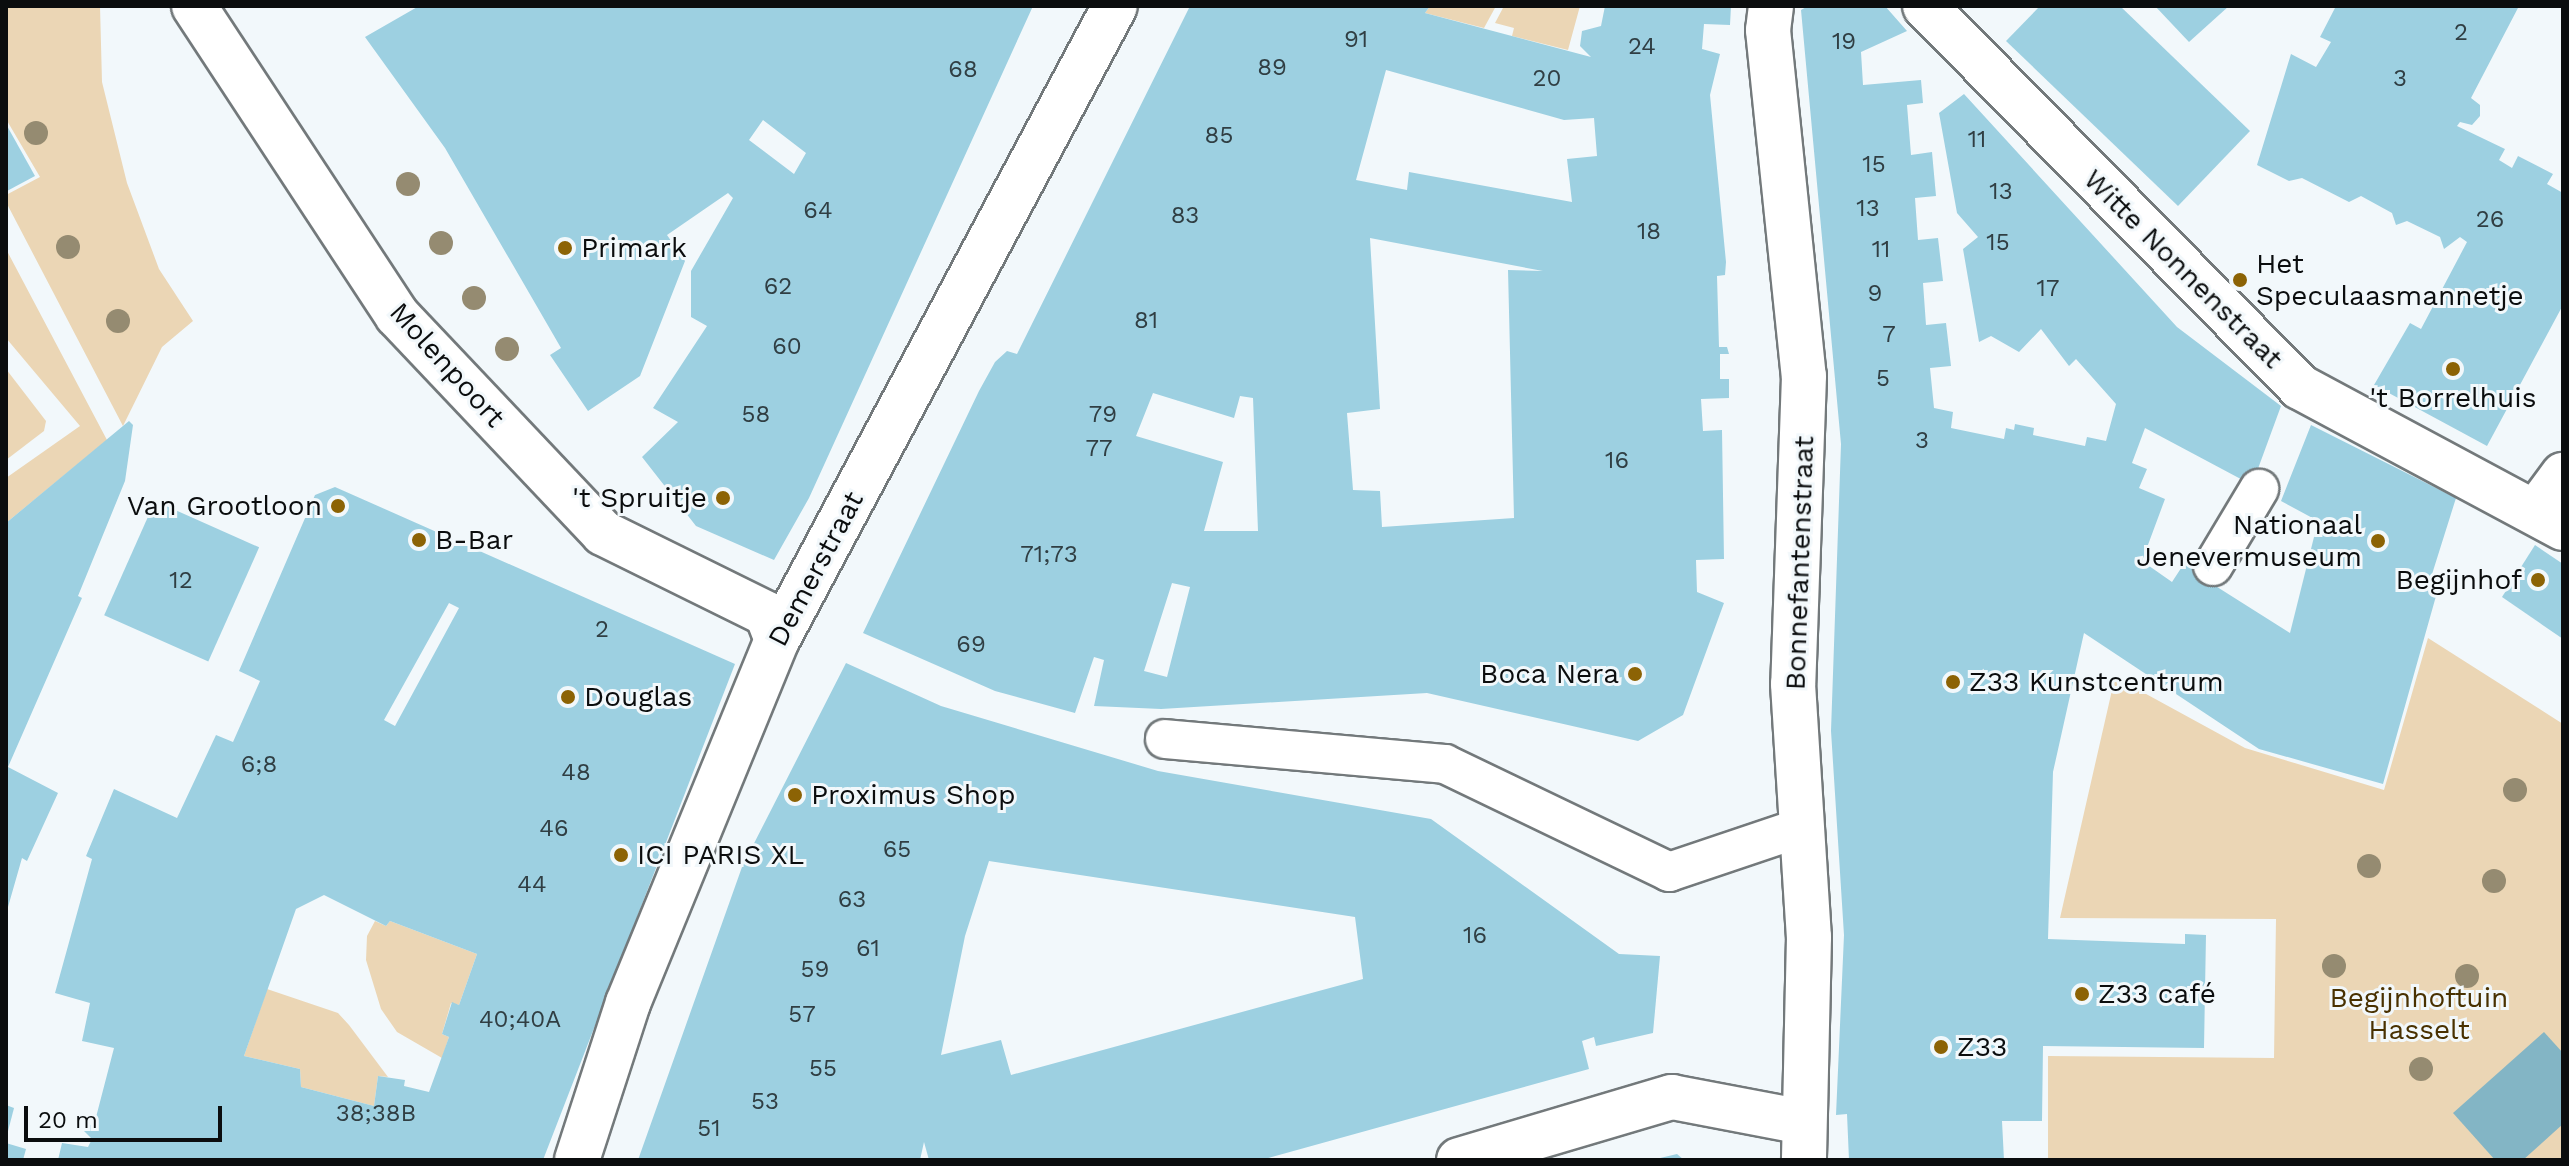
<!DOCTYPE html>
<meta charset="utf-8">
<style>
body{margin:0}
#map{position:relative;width:2569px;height:1166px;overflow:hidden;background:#f2f8fb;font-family:"Work Sans",sans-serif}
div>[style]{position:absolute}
.green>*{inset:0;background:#ebd6b5}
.water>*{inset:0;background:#83b5c5}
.building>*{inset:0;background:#9dd0e1;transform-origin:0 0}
.roads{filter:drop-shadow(2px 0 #73797b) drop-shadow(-2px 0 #73797b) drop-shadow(0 2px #73797b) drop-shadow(0 -2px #73797b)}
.lane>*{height:38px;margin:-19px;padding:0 19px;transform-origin:19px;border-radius:19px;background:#fff}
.street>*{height:44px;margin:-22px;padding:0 22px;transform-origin:22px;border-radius:22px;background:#fff}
.trees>*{width:24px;height:24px;margin:-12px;border-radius:50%;background:#958b71}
.dots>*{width:22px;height:22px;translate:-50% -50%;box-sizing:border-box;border:4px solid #f2f8fb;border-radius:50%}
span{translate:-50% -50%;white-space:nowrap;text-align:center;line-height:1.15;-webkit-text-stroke:6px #f2f8fb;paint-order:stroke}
.number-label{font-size:24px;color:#303e43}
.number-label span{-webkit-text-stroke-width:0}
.poi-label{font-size:28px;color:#0b0d0e}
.left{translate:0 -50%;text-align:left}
.right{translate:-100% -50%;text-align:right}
.street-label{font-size:28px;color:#0b0d0e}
.park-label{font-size:28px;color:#493100}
.frame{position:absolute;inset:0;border:8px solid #0b0d0e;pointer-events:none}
.scale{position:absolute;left:24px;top:1106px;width:198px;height:36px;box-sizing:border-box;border:4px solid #0b0d0e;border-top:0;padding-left:10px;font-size:24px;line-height:28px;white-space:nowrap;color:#0b0d0e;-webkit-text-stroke:6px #f2f8fb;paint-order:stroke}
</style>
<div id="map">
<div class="green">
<i style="clip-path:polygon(6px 6px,100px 6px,102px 82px,127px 183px,159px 269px,193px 321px,162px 347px,123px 426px,6px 202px,6px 195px,40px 177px,6px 119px)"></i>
<i style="clip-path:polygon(1430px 6px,1496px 6px,1484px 28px,1425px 13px)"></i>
<i style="clip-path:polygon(1504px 6px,1580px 6px,1568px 50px,1512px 36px,1514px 28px,1495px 23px)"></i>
<i style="clip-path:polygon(6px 249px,107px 440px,6px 523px,6px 478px,80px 426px,6px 338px)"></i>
<i style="clip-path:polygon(6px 369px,46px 421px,44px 431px,6px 460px)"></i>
<i style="clip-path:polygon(2428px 638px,2563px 724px,2563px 1160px,2048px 1160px,2048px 1056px,2274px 1058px,2276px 919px,2060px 918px,2115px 677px,2245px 748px,2384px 790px)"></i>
<i style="clip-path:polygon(375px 921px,386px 926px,390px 921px,477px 954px,459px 1005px,451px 1003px,442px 1034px,449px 1037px,442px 1058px,397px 1032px,381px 1009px,366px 960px,367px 936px)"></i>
<i style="clip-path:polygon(267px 989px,338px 1013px,349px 1025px,388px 1077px,378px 1076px,374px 1106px,301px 1087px,300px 1069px,244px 1056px)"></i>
</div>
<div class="water">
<i style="clip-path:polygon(2544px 1032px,2563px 1053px,2563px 1124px,2523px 1160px,2495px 1160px,2453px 1113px)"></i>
</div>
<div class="building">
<i style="clip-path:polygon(evenodd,419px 6px,1033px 6px,809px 498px,774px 560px,696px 526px,642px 457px,678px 422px,653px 408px,707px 326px,691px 317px,691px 271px,733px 198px,728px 193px,667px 235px,685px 261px,640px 376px,588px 411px,550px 355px,561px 348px,445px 148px,365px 37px,419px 6px,763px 120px,806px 153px,794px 174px,749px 140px,763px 120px)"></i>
<i style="clip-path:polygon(evenodd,1190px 6px,1430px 6px,1425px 13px,1591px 57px,1580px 46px,1582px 31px,1601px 26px,1605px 6px,1731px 6px,1730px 25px,1704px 24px,1702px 49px,1720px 54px,1710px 95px,1726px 262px,1725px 275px,1717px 276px,1719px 347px,1727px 347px,1729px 354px,1720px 354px,1720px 379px,1729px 379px,1729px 398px,1701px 399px,1703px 431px,1722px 430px,1724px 559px,1696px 560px,1697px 592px,1724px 603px,1683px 715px,1638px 741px,1427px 693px,1161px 709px,1094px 706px,1104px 660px,1094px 657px,1075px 713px,995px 691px,863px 633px,979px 391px,995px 362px,1007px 351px,1017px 354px,1190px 6px,1386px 70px,1564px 120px,1594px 118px,1597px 156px,1567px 159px,1572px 202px,1409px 172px,1407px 190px,1356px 180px,1386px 70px,1190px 6px,1370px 238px,1543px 271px,1508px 270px,1514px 518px,1382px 527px,1380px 491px,1353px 490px,1347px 413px,1380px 409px,1370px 238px,1190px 6px,1153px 393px,1234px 418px,1240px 396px,1253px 398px,1258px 531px,1204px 531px,1223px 462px,1136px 436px,1153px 393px,1190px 6px,1172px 583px,1190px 587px,1167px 677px,1144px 671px,1172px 583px)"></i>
<i style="clip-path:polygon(1808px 6px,1885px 6px,1907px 31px,1861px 52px,1863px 85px,1921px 80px,1923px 103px,1907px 105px,1911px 155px,1932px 152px,1936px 196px,1915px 198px,1918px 240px,1938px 238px,1943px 281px,1923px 283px,1926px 325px,1946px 323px,1951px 366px,1930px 368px,1934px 408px,1953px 412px,1951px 428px,2004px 439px,2006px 428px,2014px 430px,2015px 424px,2034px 428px,2033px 435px,2085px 446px,2087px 437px,2106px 441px,2116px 404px,2076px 359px,2069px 366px,2041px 329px,2019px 352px,1991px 336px,1979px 342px,1963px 249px,1978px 237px,1957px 213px,1939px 113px,1964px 94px,2177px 327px,2281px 406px,2252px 485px,2145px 428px,2132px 463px,2147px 469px,2139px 488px,2165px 499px,2142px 561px,2172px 582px,2189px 556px,2219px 577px,2214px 585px,2290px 633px,2318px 521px,2281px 501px,2311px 425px,2456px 498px,2428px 587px,2438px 589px,2383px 784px,2259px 749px,2084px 633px,2053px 772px,2048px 939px,2185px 944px,2185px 934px,2206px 935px,2204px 1048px,2043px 1046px,2042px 1121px,2002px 1121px,2004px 1160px,1849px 1160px,1847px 1114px,1836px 1115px,1844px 935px,1831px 731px,1841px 444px,1801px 10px)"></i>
<i style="clip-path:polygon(2040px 6px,2120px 6px,2250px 131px,2178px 206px,2006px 41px)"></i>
<i style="clip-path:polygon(2155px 6px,2229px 6px,2189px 42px)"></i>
<i style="clip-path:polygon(2336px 6px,2519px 6px,2471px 98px,2480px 105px,2480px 116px,2472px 125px,2460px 122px,2457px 126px,2505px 149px,2499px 160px,2512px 168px,2518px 156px,2553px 174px,2547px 184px,2563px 193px,2563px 305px,2487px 446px,2374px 385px,2410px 323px,2421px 329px,2467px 242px,2460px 237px,2444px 249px,2440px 237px,2407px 221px,2396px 225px,2392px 213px,2361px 196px,2349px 202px,2302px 178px,2289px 181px,2257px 165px,2291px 54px,2316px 67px,2331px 42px,2320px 37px)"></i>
<i style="clip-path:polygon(6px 124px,35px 176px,7px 191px,6px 189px)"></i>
<i style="clip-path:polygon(129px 421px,133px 425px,125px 481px,78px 596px,82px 598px,8px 767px,58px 793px,27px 861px,22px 858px,6px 914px,6px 523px)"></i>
<i style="clip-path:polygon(evenodd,335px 487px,735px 664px,543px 1160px,58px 1160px,62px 1143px,88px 1147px,92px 1139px,84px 1131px,95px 1121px,114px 1048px,82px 1041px,90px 1003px,55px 993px,92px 859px,86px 856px,114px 789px,177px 818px,216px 735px,233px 742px,260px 681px,239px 671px,315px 495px,335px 487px,449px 603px,459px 608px,395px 726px,384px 720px,449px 603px,335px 487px,324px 895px,386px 926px,390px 921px,477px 954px,459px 1005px,452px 1002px,442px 1034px,449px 1037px,429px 1092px,404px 1086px,405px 1080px,378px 1076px,374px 1106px,301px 1087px,300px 1069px,244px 1056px,296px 909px,324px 895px)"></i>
<i style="left:155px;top:501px;width:114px;height:125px;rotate:24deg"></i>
<i style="clip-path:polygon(2535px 545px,2563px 564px,2563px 639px,2502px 597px)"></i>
<i style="clip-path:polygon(evenodd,846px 663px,941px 706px,1158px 771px,1431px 819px,1619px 954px,1660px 956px,1653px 1033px,1596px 1046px,1594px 1037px,1582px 1041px,1589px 1069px,1261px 1160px,929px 1160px,924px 1142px,920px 1160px,638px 1160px,742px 867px,846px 663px,989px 861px,1355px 917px,1363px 979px,1011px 1075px,1001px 1040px,941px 1055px,965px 936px,989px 861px)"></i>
<i style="clip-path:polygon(6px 1105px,14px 1108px,7px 1135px,6px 1135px)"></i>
<i style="clip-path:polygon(6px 1143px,26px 1149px,23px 1160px,6px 1160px)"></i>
<i style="clip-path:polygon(1677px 1154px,1684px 1160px,1656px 1160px,1656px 1159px)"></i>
</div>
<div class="roads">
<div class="lane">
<i style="left:2213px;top:566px;width:90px;rotate:-59.1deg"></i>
<i style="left:1165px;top:739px;width:281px;rotate:5.1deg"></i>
<i style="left:1445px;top:764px;width:249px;rotate:25.7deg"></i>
<i style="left:1669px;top:872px;width:141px;rotate:-18.6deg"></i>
</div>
<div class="street">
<i style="left:194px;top:6px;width:370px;rotate:56.7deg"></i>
<i style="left:397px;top:315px;width:300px;rotate:46.6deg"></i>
<i style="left:603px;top:533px;width:183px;rotate:26.3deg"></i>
<i style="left:767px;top:614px;width:28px;rotate:69deg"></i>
<i style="left:1771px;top:6px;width:24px;rotate:97deg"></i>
<i style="left:1768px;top:30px;width:348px;rotate:84.1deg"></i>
<i style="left:1804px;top:376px;width:308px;rotate:92deg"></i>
<i style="left:1793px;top:684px;width:254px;rotate:86.4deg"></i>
<i style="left:1809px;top:937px;width:223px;rotate:91.3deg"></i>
<i style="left:1925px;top:6px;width:535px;rotate:45.45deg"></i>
<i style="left:2300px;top:387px;width:298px;rotate:28.2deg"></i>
<i style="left:2537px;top:510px;width:44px;rotate:-53.4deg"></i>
<i style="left:577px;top:1160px;width:165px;rotate:-72deg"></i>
<i style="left:628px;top:1003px;width:392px;rotate:-67.7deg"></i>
<i style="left:777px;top:640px;width:718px;rotate:-61.94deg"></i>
<i style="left:1459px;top:1160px;width:222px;rotate:-16.5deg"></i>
<i style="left:1672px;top:1097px;width:133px;rotate:10.8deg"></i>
</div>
</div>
<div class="trees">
<i style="left:36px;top:133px"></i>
<i style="left:408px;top:184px"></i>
<i style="left:441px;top:243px"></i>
<i style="left:68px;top:247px"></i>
<i style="left:474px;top:298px"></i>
<i style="left:118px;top:321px"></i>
<i style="left:507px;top:349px"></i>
<i style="left:2515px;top:790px"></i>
<i style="left:2369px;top:866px"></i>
<i style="left:2494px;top:881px"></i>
<i style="left:2334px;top:966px"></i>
<i style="left:2467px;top:976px"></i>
<i style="left:2421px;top:1069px"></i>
</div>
<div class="dots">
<i style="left:565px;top:248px;background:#8c6305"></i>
<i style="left:2240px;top:280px;background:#8c6305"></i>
<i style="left:2453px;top:369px;background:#8c6305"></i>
<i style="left:723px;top:498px;background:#8c6305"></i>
<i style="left:338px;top:506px;background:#8c6305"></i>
<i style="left:419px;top:540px;background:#8c6305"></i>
<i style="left:2378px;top:541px;background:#8c6305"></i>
<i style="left:2538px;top:580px;background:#8c6305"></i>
<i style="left:1635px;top:674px;background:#8c6305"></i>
<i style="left:1953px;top:682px;background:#8c6305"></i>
<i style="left:568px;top:697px;background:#8c6305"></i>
<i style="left:795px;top:795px;background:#8c6305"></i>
<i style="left:621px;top:855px;background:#8c6305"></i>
<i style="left:2082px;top:994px;background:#8c6305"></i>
<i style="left:1941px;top:1047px;background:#8c6305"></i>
</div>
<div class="number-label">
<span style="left:2461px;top:33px">2</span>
<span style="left:1356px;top:40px">91</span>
<span style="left:1844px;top:42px">19</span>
<span style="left:1642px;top:47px">24</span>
<span style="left:1272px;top:68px">89</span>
<span style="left:963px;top:70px">68</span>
<span style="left:1547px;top:79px">20</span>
<span style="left:2400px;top:79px">3</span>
<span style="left:1219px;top:136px">85</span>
<span style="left:1977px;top:140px">11</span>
<span style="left:1874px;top:165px">15</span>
<span style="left:2001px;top:192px">13</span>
<span style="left:1868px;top:209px">13</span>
<span style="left:818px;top:211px">64</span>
<span style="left:1185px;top:216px">83</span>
<span style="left:2490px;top:220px">26</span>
<span style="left:1649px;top:232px">18</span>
<span style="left:1998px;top:243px">15</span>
<span style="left:1881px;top:250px">11</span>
<span style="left:778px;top:287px">62</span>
<span style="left:2048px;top:289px">17</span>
<span style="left:1875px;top:294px">9</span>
<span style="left:1146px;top:321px">81</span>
<span style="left:1889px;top:335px">7</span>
<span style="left:787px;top:347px">60</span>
<span style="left:1883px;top:379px">5</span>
<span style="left:756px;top:415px">58</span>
<span style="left:1103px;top:415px">79</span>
<span style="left:1922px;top:441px">3</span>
<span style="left:1099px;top:449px">77</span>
<span style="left:1617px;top:461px">16</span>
<span style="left:1049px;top:555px">71;73</span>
<span style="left:181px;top:581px">12</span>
<span style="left:602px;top:630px">2</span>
<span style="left:971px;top:645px">69</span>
<span style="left:259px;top:765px">6;8</span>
<span style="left:576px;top:773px">48</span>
<span style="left:554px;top:829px">46</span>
<span style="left:897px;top:850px">65</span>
<span style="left:532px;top:885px">44</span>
<span style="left:852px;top:900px">63</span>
<span style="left:1475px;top:936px">16</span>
<span style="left:868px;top:949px">61</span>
<span style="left:815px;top:970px">59</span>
<span style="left:802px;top:1015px">57</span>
<span style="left:520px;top:1020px">40;40A</span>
<span style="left:823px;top:1069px">55</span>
<span style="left:765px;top:1102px">53</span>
<span style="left:376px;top:1114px">38;38B</span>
<span style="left:709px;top:1129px">51</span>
</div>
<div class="poi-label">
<span class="left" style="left:581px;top:248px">Primark</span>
<span class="left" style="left:2256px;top:280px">Het<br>Speculaasmannetje</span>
<span style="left:2453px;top:398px">'t Borrelhuis</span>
<span class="right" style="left:707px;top:498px">'t Spruitje</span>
<span class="right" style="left:322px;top:506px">Van Grootloon</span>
<span class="right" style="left:2362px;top:541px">Nationaal<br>Jenevermuseum</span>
<span class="left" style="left:435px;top:540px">B-Bar</span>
<span class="right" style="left:2522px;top:580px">Begijnhof</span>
<span class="right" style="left:1619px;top:674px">Boca Nera</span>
<span class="left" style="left:1969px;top:682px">Z33 Kunstcentrum</span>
<span class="left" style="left:584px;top:697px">Douglas</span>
<span class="left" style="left:811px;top:795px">Proximus Shop</span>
<span class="left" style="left:637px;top:855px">ICI PARIS XL</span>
<span class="left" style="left:2098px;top:994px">Z33 café</span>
<span class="left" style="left:1957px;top:1047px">Z33</span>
</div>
<div class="street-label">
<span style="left:2183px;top:269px;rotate:45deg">Witte Nonnenstraat</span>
<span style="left:447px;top:365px;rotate:48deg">Molenpoort</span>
<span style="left:1800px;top:563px;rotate:-88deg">Bonnefantenstraat</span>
<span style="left:816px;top:569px;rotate:-62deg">Demerstraat</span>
</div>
<div class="park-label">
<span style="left:2419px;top:1014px">Begijnhoftuin<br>Hasselt</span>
</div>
<div class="frame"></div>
<div class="scale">20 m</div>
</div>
